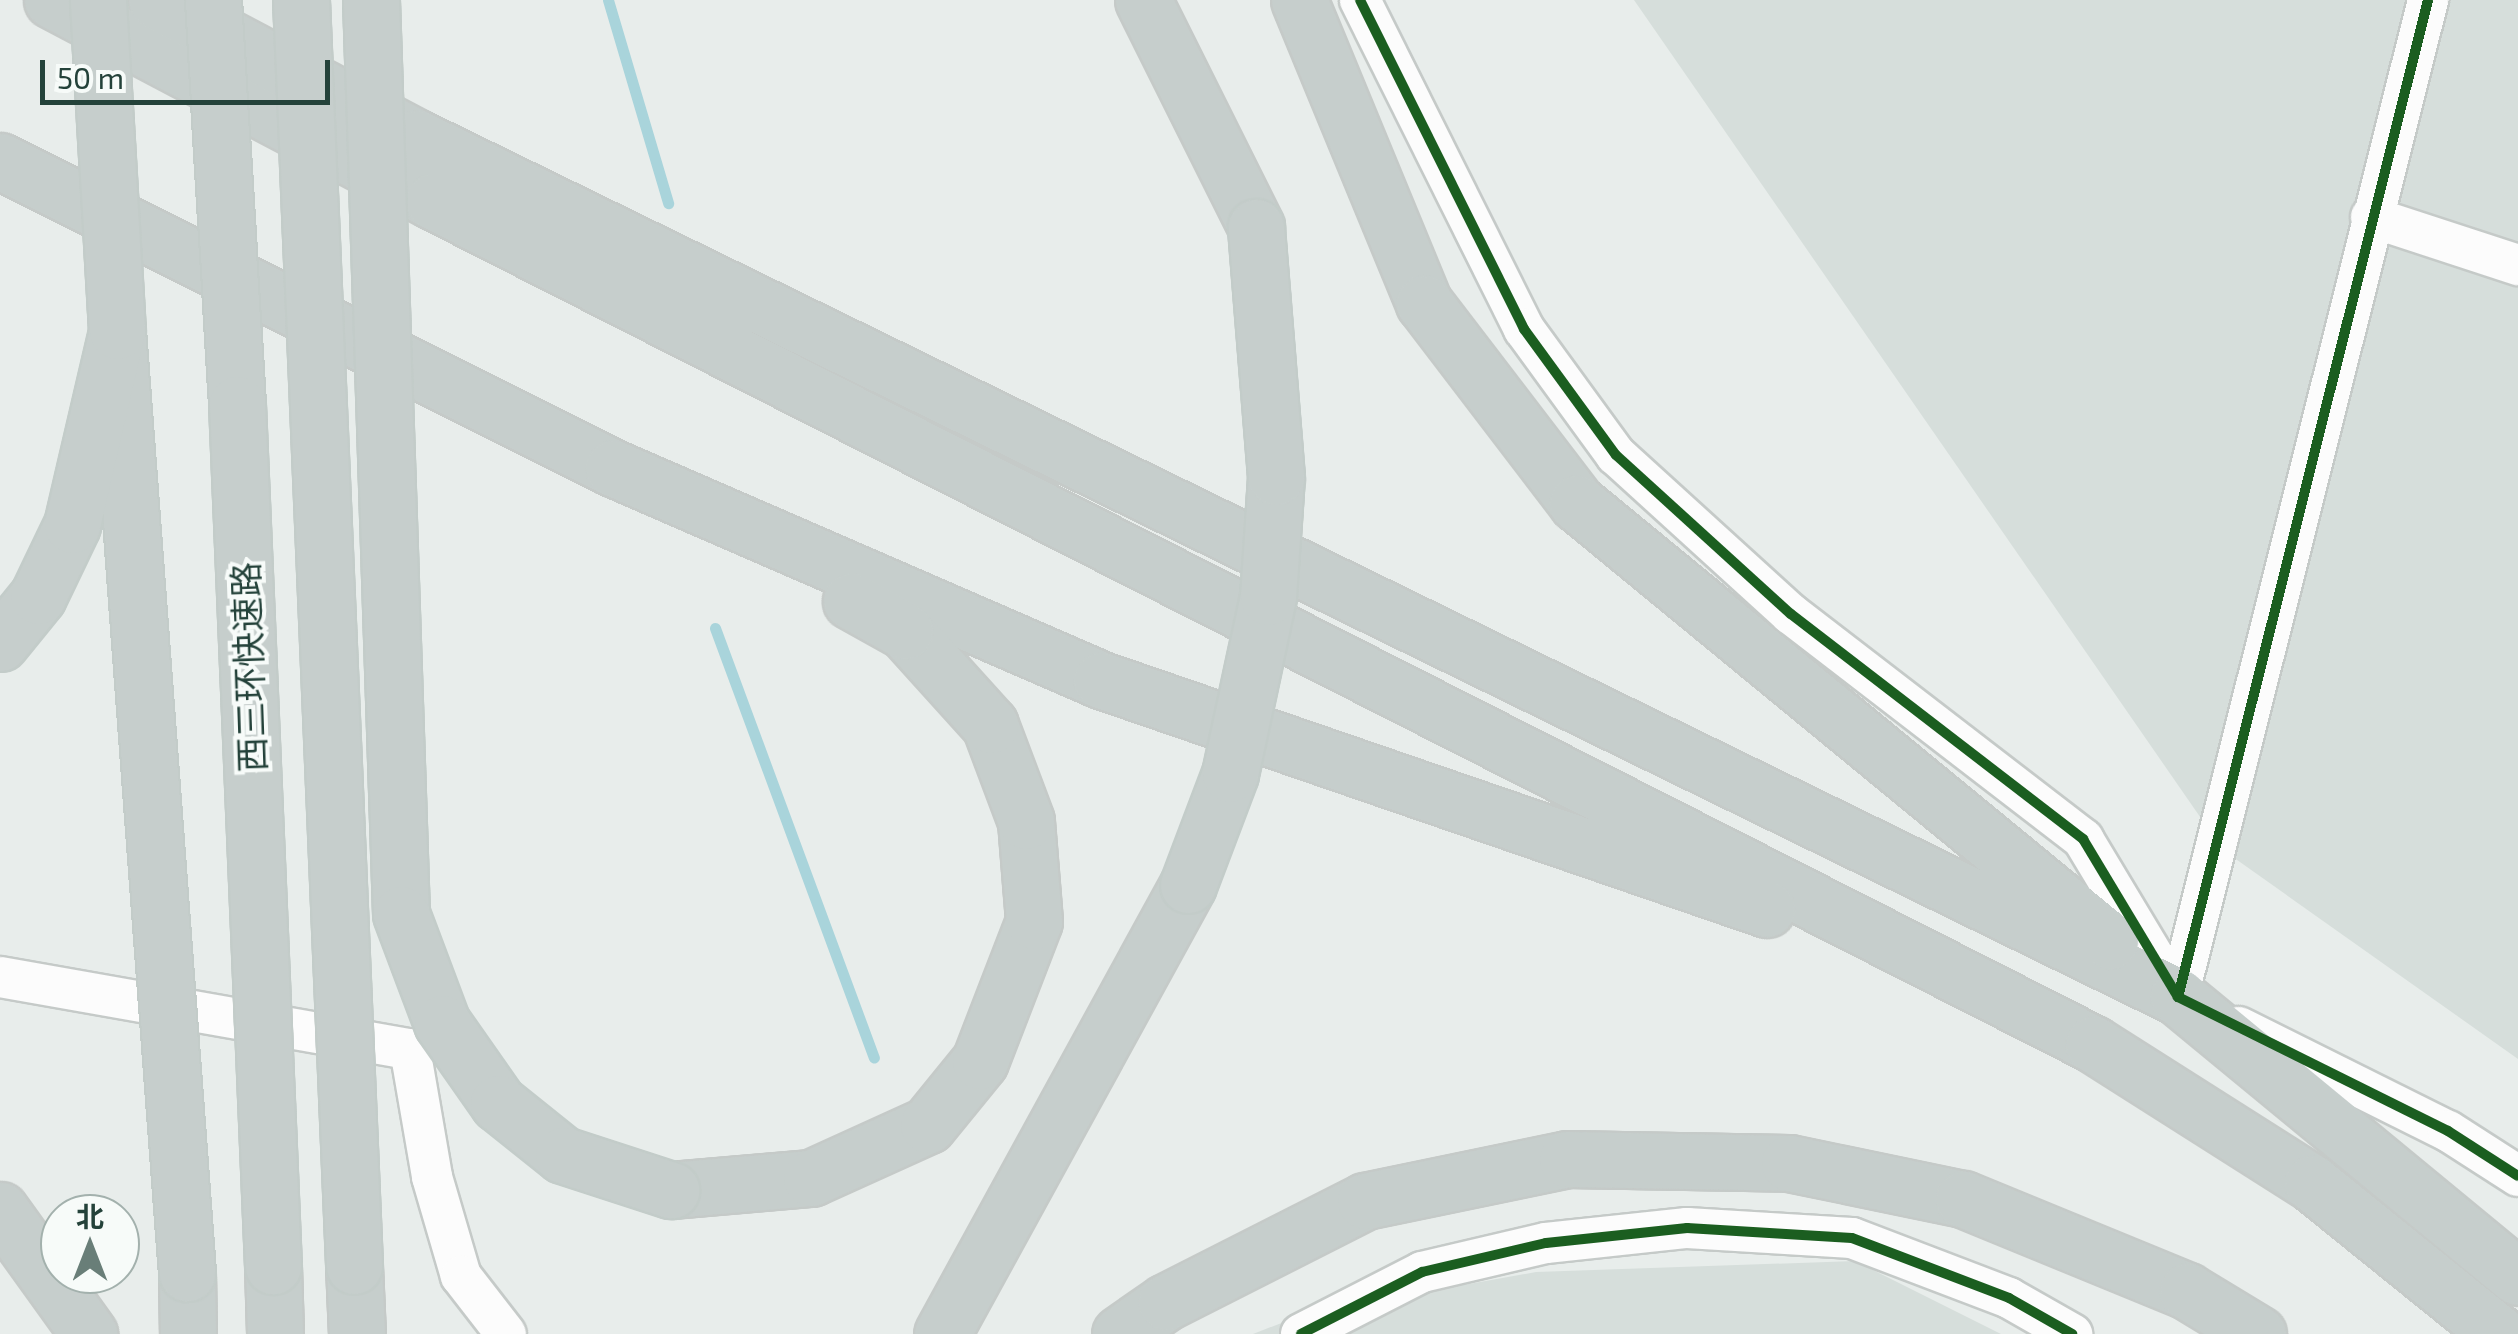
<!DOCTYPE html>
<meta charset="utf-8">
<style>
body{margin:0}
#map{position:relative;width:2518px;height:1334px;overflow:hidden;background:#e8edeb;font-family:"Exo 2","Noto Sans SC",sans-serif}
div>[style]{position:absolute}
.built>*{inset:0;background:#d6dedb}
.stream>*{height:11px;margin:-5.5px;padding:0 5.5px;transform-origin:5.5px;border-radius:5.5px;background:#a9d4db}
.roads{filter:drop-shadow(2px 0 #c5cac8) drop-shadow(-2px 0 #c5cac8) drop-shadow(0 2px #c5cac8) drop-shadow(0 -2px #c5cac8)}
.minor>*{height:40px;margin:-20px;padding:0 20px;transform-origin:20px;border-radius:20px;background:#fcfcfc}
.trunk>*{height:55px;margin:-27.5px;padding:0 27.5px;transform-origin:27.5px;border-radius:27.5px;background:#c6cecc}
.bridges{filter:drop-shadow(2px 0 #c3ccc9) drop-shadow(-2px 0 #c3ccc9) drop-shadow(0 2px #c3ccc9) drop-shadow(0 -2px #c3ccc9)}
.trunk-bridge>*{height:55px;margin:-27.5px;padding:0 27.5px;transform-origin:27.5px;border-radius:27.5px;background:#c6cecc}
.cycleway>*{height:10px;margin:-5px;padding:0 5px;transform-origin:5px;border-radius:5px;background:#1b5e20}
span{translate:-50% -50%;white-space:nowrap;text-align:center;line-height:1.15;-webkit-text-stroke:8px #f7fbf9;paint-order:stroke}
.street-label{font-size:35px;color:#24423a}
.north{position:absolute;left:40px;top:1194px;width:100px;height:100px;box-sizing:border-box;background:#f7fbf9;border:2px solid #a3b1ad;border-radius:50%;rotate:0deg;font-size:28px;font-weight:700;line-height:40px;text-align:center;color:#24423a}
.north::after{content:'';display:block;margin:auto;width:35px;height:45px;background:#697e78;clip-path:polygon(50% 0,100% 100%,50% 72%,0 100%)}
.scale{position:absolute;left:40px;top:60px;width:290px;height:45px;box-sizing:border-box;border:5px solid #24423a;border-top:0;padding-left:12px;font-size:30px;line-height:35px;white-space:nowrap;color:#24423a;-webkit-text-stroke:8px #f7fbf9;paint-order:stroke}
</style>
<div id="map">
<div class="built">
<i style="clip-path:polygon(1634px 0,2518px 0,2518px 1059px,2223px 850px)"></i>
<i style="clip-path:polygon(1855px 1261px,2001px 1334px,1253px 1334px,1307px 1313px,1536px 1272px)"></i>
</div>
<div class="stream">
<i style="left:608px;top:0;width:212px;rotate:73.5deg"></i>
<i style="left:715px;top:628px;width:458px;rotate:69.7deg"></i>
</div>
<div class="roads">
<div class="minor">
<i style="left:1360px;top:0;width:368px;rotate:63.5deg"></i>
<i style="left:1524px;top:329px;width:156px;rotate:53.9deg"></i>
<i style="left:1616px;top:455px;width:236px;rotate:42.3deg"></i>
<i style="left:1791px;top:614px;width:369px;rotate:37.6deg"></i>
<i style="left:2083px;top:839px;width:184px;rotate:59deg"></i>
<i style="left:2371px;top:217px;width:155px;rotate:18.1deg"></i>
<i style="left:0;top:977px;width:416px;rotate:10deg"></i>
<i style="left:410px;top:1049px;width:130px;rotate:80.2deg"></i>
<i style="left:432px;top:1177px;width:103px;rotate:73.7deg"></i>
<i style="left:461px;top:1276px;width:73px;rotate:52.2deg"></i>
<i style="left:2178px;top:997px;width:1028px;rotate:-75.92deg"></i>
<i style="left:2239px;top:1027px;width:233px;rotate:26.5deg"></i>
<i style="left:2448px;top:1131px;width:83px;rotate:32.7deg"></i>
<i style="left:1301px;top:1334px;width:136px;rotate:-27.1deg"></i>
<i style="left:1422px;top:1272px;width:127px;rotate:-13.2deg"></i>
<i style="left:1546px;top:1243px;width:142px;rotate:-6.1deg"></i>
<i style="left:1687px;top:1228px;width:165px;rotate:3.5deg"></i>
<i style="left:1852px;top:1238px;width:168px;rotate:20.9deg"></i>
<i style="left:2009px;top:1298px;width:73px;rotate:29.7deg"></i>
</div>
<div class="trunk">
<i style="left:52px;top:0;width:431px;rotate:27.8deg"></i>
<i style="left:433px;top:201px;width:1862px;rotate:26.92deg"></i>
<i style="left:2093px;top:1044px;width:259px;rotate:32.4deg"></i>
<i style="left:2312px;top:1183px;width:240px;rotate:38.9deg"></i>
<i style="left:156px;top:0;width:295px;rotate:27.9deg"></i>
<i style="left:417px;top:138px;width:1959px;rotate:26deg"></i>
<i style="left:2178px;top:997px;width:440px;rotate:39.5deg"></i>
<i style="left:1143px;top:0;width:254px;rotate:63.5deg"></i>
<i style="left:1299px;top:0;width:328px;rotate:67.6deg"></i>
<i style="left:1424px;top:303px;width:252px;rotate:52.6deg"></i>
<i style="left:1577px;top:503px;width:690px;rotate:39.41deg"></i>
<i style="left:0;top:161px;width:686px;rotate:26.6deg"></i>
<i style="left:613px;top:468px;width:532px;rotate:23.48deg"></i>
<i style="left:1101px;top:680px;width:704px;rotate:18.98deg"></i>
<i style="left:671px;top:1190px;width:141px;rotate:-4.9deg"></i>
<i style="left:811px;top:1178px;width:128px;rotate:-24.4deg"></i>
<i style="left:928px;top:1125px;width:82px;rotate:-50.9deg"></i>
<i style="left:980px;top:1061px;width:150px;rotate:-68.9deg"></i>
<i style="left:1034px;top:921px;width:100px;rotate:-94.6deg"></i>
<i style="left:1026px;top:821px;width:103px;rotate:-110.6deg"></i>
<i style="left:990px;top:725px;width:127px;rotate:-132.1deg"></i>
<i style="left:905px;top:631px;width:62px;rotate:-150.9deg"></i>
<i style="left:0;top:1210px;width:153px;rotate:54.3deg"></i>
<i style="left:273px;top:1266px;width:68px;rotate:88.3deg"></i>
<i style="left:354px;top:1266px;width:68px;rotate:87.5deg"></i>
<i style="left:187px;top:1273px;width:61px;rotate:89.1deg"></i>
<i style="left:942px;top:1334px;width:512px;rotate:-61.28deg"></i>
<i style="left:1120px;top:1334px;width:56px;rotate:-34.8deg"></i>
<i style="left:1166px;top:1302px;width:223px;rotate:-26.9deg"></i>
<i style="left:1365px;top:1201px;width:206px;rotate:-11.7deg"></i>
<i style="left:1567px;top:1159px;width:222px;rotate:1deg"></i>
<i style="left:1789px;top:1163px;width:178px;rotate:11.7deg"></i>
<i style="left:1963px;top:1199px;width:242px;rotate:22.3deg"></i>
<i style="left:2187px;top:1291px;width:83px;rotate:31.2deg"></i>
</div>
</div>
<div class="bridges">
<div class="trunk-bridge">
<i style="left:213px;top:0;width:405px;rotate:86.6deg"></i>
<i style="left:237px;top:404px;width:863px;rotate:87.61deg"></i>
<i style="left:301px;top:0;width:1267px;rotate:87.6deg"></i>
<i style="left:371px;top:0;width:914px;rotate:88.12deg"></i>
<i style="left:401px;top:914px;width:116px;rotate:69.4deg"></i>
<i style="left:442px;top:1023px;width:98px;rotate:55deg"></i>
<i style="left:498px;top:1103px;width:83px;rotate:38.7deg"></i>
<i style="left:563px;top:1155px;width:114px;rotate:18deg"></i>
<i style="left:117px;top:331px;width:945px;rotate:85.75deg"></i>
<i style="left:0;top:643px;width:60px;rotate:-51deg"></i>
<i style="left:38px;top:596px;width:79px;rotate:-64.4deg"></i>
<i style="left:72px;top:525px;width:199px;rotate:-76.9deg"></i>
<i style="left:117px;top:331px;width:332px;rotate:-93.3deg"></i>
<i style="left:1188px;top:885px;width:119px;rotate:-69.3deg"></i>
<i style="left:1230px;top:774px;width:181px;rotate:-77.9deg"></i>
<i style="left:1268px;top:597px;width:120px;rotate:-86.2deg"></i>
<i style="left:1276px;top:477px;width:251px;rotate:-94.6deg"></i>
</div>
</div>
<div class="cycleway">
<i style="left:1360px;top:0;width:368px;rotate:63.5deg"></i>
<i style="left:1524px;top:329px;width:156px;rotate:53.9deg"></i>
<i style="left:1616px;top:455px;width:236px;rotate:42.3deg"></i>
<i style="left:1791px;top:614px;width:369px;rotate:37.6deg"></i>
<i style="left:2083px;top:839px;width:184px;rotate:59deg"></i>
<i style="left:2178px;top:997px;width:301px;rotate:26.4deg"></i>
<i style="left:2448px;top:1131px;width:83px;rotate:32.7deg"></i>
<i style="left:2178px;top:997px;width:1028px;rotate:-75.92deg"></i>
<i style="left:1301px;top:1334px;width:136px;rotate:-27.1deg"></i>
<i style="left:1422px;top:1272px;width:127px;rotate:-13.2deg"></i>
<i style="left:1546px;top:1243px;width:142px;rotate:-6.1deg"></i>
<i style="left:1687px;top:1228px;width:165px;rotate:3.5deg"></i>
<i style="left:1852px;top:1238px;width:168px;rotate:20.9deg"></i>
<i style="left:2009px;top:1298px;width:73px;rotate:29.7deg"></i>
</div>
<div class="street-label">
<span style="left:248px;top:667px;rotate:-92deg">西三环快速路</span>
</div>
<div class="north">北</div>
<div class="scale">50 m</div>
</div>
